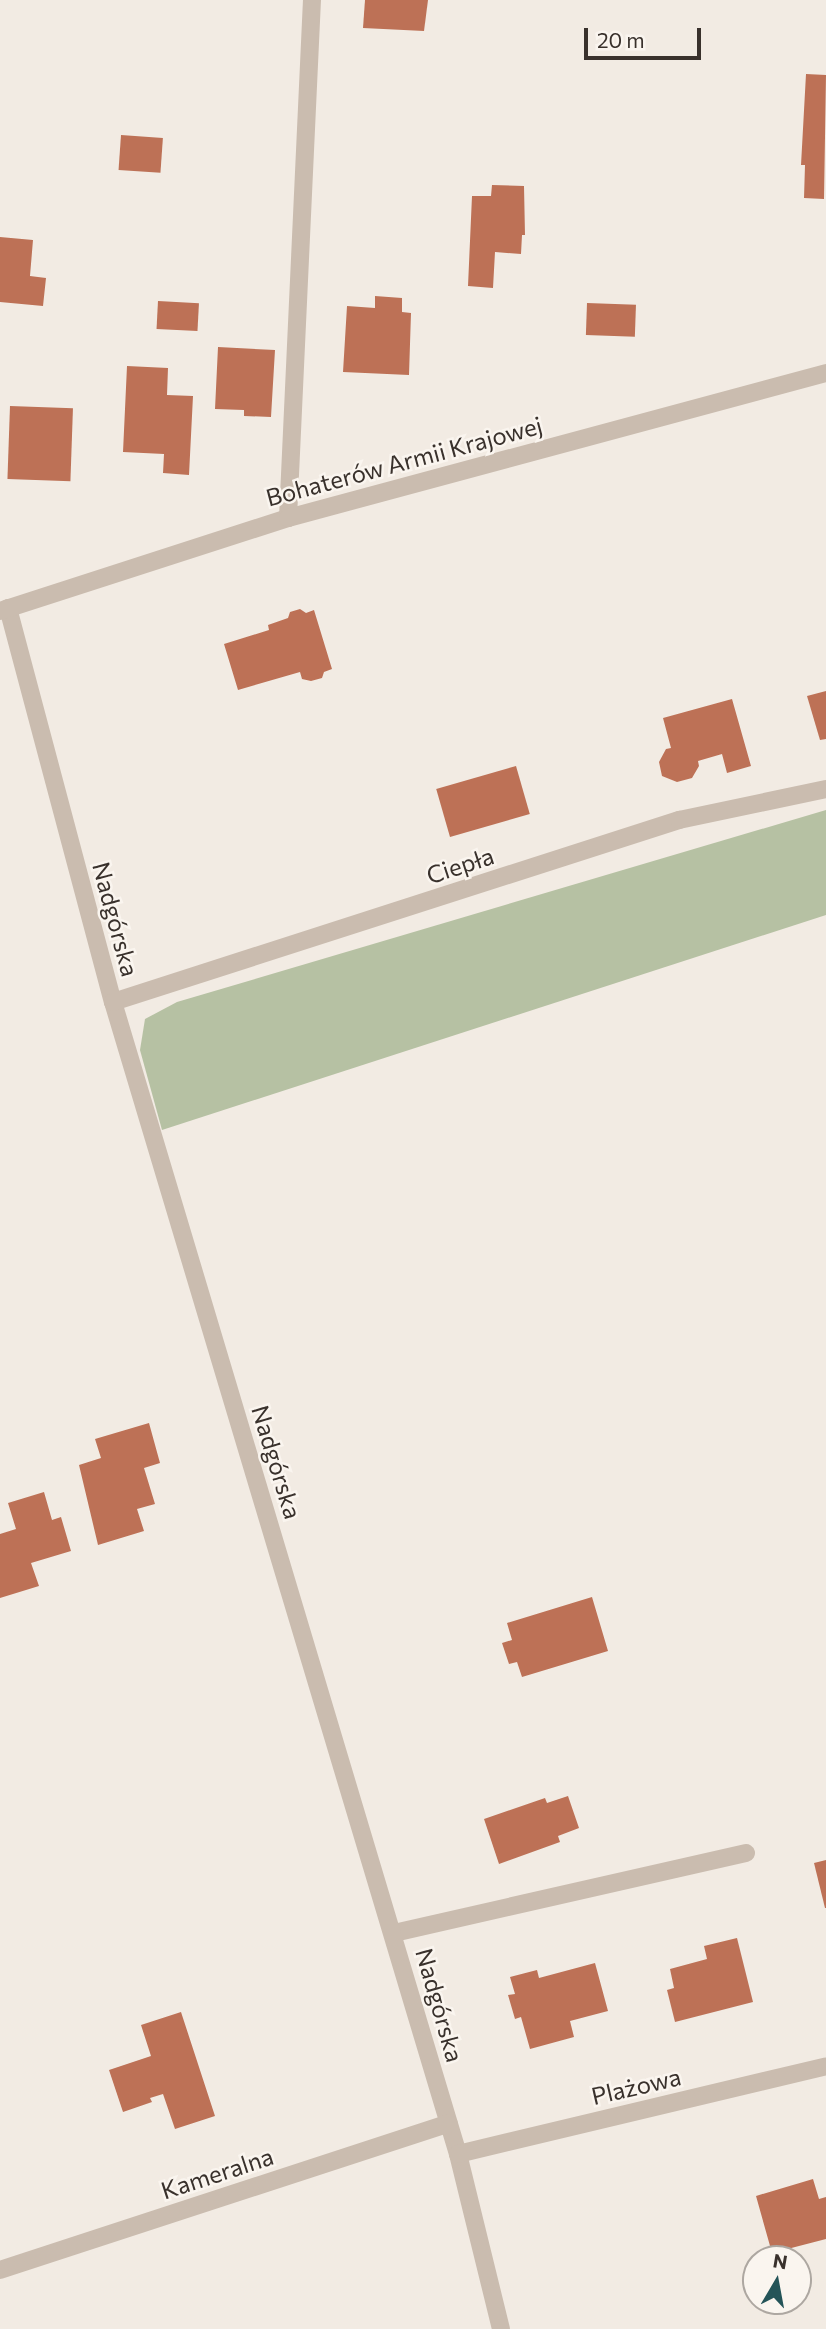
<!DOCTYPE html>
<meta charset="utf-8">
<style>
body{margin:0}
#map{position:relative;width:826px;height:2329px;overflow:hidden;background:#f2ebe3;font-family:Commissioner,sans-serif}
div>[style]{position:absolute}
.green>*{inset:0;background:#b6c1a3}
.building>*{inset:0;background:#bd7156;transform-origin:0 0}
.service>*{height:18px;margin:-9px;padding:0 9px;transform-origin:9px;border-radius:9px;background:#cabcaf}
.minor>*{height:18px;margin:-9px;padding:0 9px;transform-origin:9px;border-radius:9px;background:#cabcaf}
span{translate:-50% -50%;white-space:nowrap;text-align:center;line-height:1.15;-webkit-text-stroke:5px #faf5ef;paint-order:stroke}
.street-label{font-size:24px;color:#39312c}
.north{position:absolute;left:742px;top:2245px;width:70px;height:70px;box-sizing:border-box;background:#faf5ef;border:2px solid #ada7a1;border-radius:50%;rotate:10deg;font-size:19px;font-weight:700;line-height:28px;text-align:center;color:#39312c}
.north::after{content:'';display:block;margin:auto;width:24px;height:32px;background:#245458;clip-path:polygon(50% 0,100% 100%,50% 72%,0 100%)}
.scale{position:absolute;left:584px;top:28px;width:117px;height:32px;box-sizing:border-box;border:4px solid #39312c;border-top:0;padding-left:9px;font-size:21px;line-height:24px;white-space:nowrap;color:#39312c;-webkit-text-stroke:5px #faf5ef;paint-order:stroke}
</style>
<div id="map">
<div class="green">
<i style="clip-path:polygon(826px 810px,826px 915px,162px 1130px,140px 1050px,145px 1019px,177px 1002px)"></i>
</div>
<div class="building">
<i style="clip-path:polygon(365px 0,428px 0,424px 31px,363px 28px)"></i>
<i style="clip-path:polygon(806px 74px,826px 75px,824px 199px,804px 198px,805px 165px,801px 165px)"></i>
<i style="left:121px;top:135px;width:42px;height:35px;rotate:4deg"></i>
<i style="clip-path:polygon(492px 185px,524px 186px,525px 235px,522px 235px,521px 254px,495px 252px,493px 288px,468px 286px,472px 196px,491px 196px)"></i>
<i style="clip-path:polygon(0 237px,33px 240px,30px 276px,46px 278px,43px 306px,0 302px)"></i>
<i style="clip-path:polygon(375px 296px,402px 298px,402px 312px,411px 313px,409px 375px,343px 372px,347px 306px,375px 308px)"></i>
<i style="left:158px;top:301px;width:41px;height:28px;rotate:3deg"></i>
<i style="left:587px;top:303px;width:49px;height:32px;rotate:2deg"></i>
<i style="clip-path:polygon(218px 347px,275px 350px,271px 417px,244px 416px,244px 410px,215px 409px)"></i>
<i style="clip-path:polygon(127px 366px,168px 368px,167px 395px,193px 396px,189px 475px,163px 473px,164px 454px,123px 452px)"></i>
<i style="left:10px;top:406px;width:63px;height:73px;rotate:2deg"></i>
<i style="clip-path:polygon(300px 609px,306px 613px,314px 610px,332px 669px,324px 672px,322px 678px,311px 681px,302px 679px,300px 672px,238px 690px,224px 644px,269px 630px,268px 625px,288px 618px,290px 612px)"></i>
<i style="clip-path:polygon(826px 691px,826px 739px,820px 740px,807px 696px)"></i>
<i style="clip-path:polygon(732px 699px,751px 766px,727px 773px,722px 754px,698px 761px,699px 766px,692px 778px,677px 782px,662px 776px,659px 762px,666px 749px,671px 748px,663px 718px)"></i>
<i style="left:516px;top:766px;width:50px;height:83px;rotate:74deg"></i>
<i style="clip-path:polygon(149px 1423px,160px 1463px,144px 1468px,155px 1504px,137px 1509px,144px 1531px,98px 1545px,79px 1465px,101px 1458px,95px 1439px)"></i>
<i style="clip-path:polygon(44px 1492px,52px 1520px,61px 1517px,71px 1551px,31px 1563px,39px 1586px,0 1598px,0 1534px,16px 1529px,8px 1503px)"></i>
<i style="clip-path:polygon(592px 1597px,608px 1651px,522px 1677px,517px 1662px,509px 1664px,502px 1643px,512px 1640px,507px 1623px)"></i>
<i style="clip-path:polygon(568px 1796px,579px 1828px,558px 1836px,560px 1842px,499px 1864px,484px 1819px,545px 1798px,547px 1803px)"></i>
<i style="clip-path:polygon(826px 1860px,826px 1908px,825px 1908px,814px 1863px)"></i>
<i style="clip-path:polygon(737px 1938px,753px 2002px,675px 2022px,667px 1990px,674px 1988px,670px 1969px,707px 1959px,704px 1946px)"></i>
<i style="clip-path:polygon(595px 1963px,608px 2011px,570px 2021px,574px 2037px,530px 2049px,521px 2017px,515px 2019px,508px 1995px,515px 1994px,510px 1977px,537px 1970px,539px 1978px)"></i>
<i style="clip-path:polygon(181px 2012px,215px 2116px,175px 2129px,163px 2094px,150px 2098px,152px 2102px,123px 2112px,109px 2070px,151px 2056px,141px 2025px)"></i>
<i style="clip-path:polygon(813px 2179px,819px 2199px,826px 2197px,826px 2239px,772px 2253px,756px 2196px)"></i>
</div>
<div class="service">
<i style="left:394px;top:1933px;width:361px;rotate:-12.8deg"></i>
</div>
<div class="minor">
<i style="left:288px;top:518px;width:519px;rotate:-87.35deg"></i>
<i style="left:8px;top:608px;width:408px;rotate:75.1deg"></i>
<i style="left:113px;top:1002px;width:1203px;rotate:73.33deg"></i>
<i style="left:458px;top:2154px;width:180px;rotate:76.2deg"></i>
<i style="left:0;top:611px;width:303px;rotate:-17.9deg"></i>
<i style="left:288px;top:518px;width:557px;rotate:-15.08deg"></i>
<i style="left:113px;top:1002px;width:595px;rotate:-17.83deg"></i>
<i style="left:679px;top:820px;width:150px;rotate:-11.9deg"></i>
<i style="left:458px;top:2154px;width:378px;rotate:-13.4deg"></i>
<i style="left:0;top:2270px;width:472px;rotate:-18.1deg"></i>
</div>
<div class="street-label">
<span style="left:404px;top:461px;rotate:-15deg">Bohaterów Armii Krajowej</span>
<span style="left:460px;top:865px;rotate:-18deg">Ciepła</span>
<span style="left:116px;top:919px;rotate:75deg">Nadgórska</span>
<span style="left:277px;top:1462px;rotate:73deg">Nadgórska</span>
<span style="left:440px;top:2005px;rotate:74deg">Nadgórska</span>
<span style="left:636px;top:2086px;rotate:-13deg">Plażowa</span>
<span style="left:217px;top:2173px;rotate:-18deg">Kameralna</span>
</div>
<div class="north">N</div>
<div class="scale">20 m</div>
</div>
